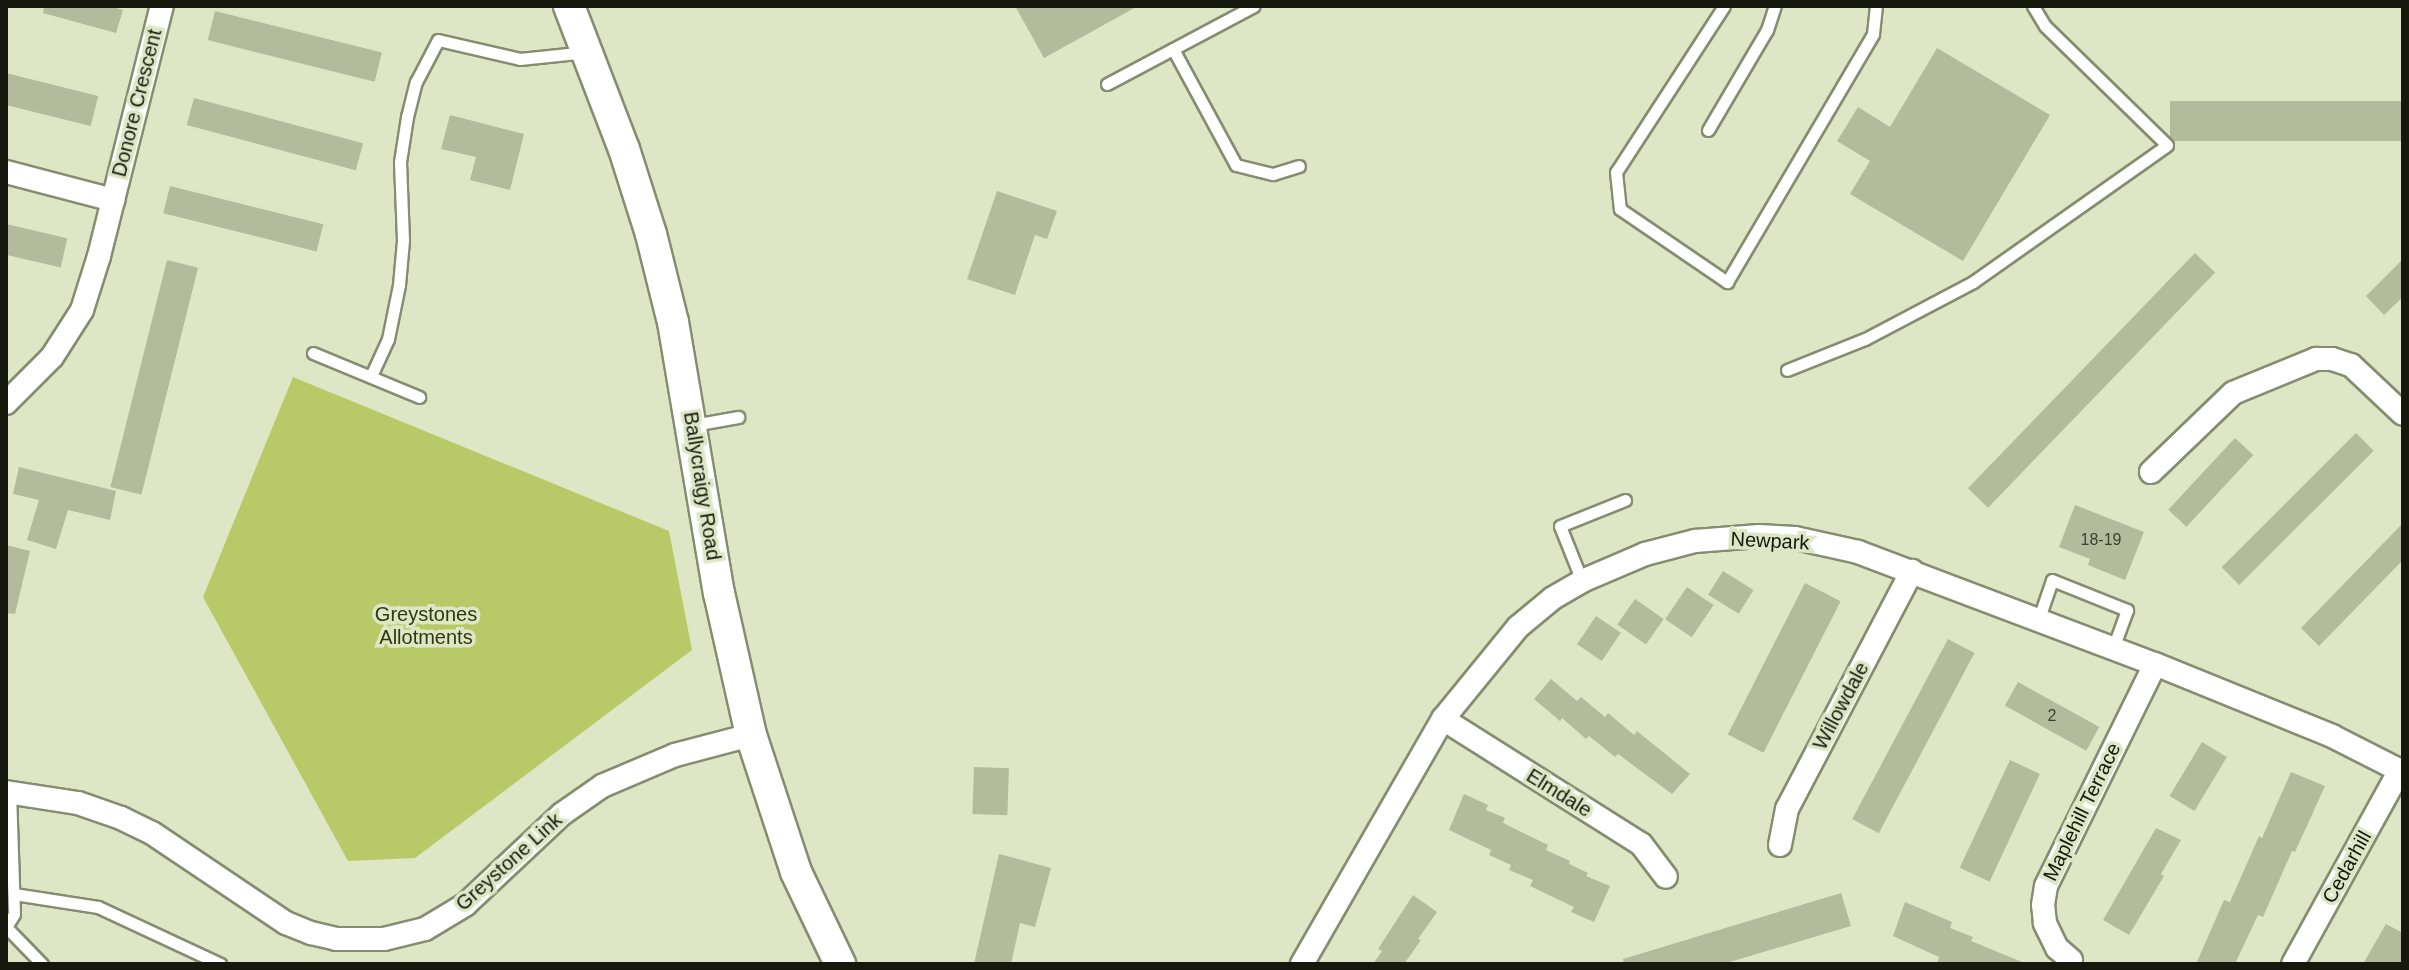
<!DOCTYPE html>
<style>
body{margin:0}
#map{position:relative;width:2409px;height:970px;overflow:hidden;background:#dfe6c6;font-family:Helvetica,sans-serif}
div>[style]{position:absolute}
.green>*{inset:0;background:#bac968}
.building>*{inset:0;background:#b4ba9c;transform-origin:0 0}
.roads{filter:drop-shadow(2px 0 #878c70) drop-shadow(-2px 0 #878c70) drop-shadow(0 2px #878c70) drop-shadow(0 -2px #878c70)}
.service>*{height:11px;margin:-5.5px;padding:0 5.5px;transform-origin:5.5px;border-radius:5.5px;background:#fff}
.minor>*{height:22px;margin:-11px;padding:0 11px;transform-origin:11px;border-radius:11px;background:#fff}
.secondary>*{height:30px;margin:-15px;padding:0 15px;transform-origin:15px;border-radius:15px;background:#fff}
span{translate:-50% -50%;white-space:nowrap;text-align:center;line-height:1.15;-webkit-text-stroke:7px #dfe6c6;paint-order:stroke}
.number-label{font-size:16px;color:#3e4031}
.number-label span{-webkit-text-stroke-width:0}
.street-label{font-size:20px;color:#16180d}
.park-label{font-size:20px;color:#31370b}
.frame{position:absolute;inset:0;border:8px solid #16180d;pointer-events:none}
</style>
<div id="map">
<div class="green">
<i style="clip-path:polygon(293px 377px,669px 531px,692px 650px,415px 858px,348px 861px,203px 597px)"></i>
</div>
<div class="building">
<i style="clip-path:polygon(44px 6px,109px 6px,123px 10px,116px 33px,43px 13px)"></i>
<i style="clip-path:polygon(1015px 6px,1138px 6px,1044px 58px)"></i>
<i style="left:215px;top:11px;width:172px;height:30px;rotate:14deg"></i>
<i style="clip-path:polygon(1937px 48px,2050px 115px,1963px 261px,1850px 194px,1870px 161px,1837px 141px,1858px 107px,1890px 127px)"></i>
<i style="left:6px;top:73px;width:95px;height:31px;rotate:14deg"></i>
<i style="left:194px;top:98px;width:175px;height:28px;rotate:15deg"></i>
<i style="left:2403px;top:101px;width:40px;height:233px;rotate:90deg"></i>
<i style="clip-path:polygon(450px 115px,524px 134px,510px 190px,470px 180px,476px 157px,441px 149px)"></i>
<i style="left:170px;top:186px;width:158px;height:28px;rotate:14deg"></i>
<i style="clip-path:polygon(997px 191px,1057px 211px,1047px 239px,1035px 235px,1015px 295px,967px 279px)"></i>
<i style="left:6px;top:224px;width:63px;height:30px;rotate:13deg"></i>
<i style="left:2195px;top:253px;width:28px;height:327px;rotate:44deg"></i>
<i style="clip-path:polygon(2403px 259px,2403px 297px,2384px 315px,2366px 296px)"></i>
<i style="left:167px;top:260px;width:32px;height:234px;rotate:14deg"></i>
<i style="left:2356px;top:433px;width:25px;height:190px;rotate:45deg"></i>
<i style="left:2235px;top:438px;width:25px;height:98px;rotate:43deg"></i>
<i style="clip-path:polygon(19px 467px,116px 491px,110px 520px,68px 510px,56px 549px,27px 540px,39px 500px,13px 494px)"></i>
<i style="clip-path:polygon(2075px 505px,2144px 532px,2125px 580px,2088px 565px,2090px 559px,2059px 547px)"></i>
<i style="clip-path:polygon(2403px 523px,2403px 560px,2319px 646px,2301px 628px)"></i>
<i style="clip-path:polygon(6px 545px,30px 551px,15px 614px,6px 613px)"></i>
<i style="left:1723px;top:571px;width:36px;height:28px;rotate:32deg"></i>
<i style="left:1805px;top:583px;width:40px;height:170px;rotate:27deg"></i>
<i style="left:1687px;top:587px;width:32px;height:39px;rotate:34deg"></i>
<i style="left:1635px;top:599px;width:35px;height:31px;rotate:35deg"></i>
<i style="left:1596px;top:616px;width:30px;height:34px;rotate:34deg"></i>
<i style="left:1948px;top:639px;width:30px;height:204px;rotate:28deg"></i>
<i style="clip-path:polygon(1551px 679px,1577px 701px,1581px 697px,1605px 717px,1608px 713px,1634px 735px,1637px 731px,1690px 774px,1672px 794px,1618px 754px,1615px 757px,1589px 736px,1586px 739px,1562px 718px,1560px 721px,1534px 699px)"></i>
<i style="left:2018px;top:682px;width:93px;height:27px;rotate:29deg"></i>
<i style="left:2202px;top:742px;width:29px;height:63px;rotate:31deg"></i>
<i style="left:2010px;top:760px;width:33px;height:119px;rotate:25deg"></i>
<i style="left:974px;top:767px;width:35px;height:47px;rotate:2deg"></i>
<i style="clip-path:polygon(2291px 772px,2325px 786px,2295px 852px,2292px 851px,2263px 917px,2258px 915px,2235px 964px,2196px 964px,2224px 900px,2230px 902px,2259px 836px,2262px 838px)"></i>
<i style="clip-path:polygon(1464px 794px,1488px 805px,1486px 810px,1505px 818px,1503px 823px,1548px 845px,1546px 850px,1570px 861px,1569px 864px,1588px 873px,1586px 876px,1610px 886px,1594px 922px,1571px 912px,1574px 907px,1530px 886px,1533px 880px,1509px 870px,1511px 865px,1489px 855px,1491px 850px,1449px 830px)"></i>
<i style="clip-path:polygon(2156px 828px,2181px 840px,2161px 874px,2164px 876px,2129px 935px,2103px 920px)"></i>
<i style="clip-path:polygon(999px 854px,1051px 868px,1035px 927px,1020px 923px,1011px 964px,974px 964px)"></i>
<i style="clip-path:polygon(1841px 893px,1851px 926px,1723px 964px,1624px 964px,1623px 959px)"></i>
<i style="clip-path:polygon(1413px 895px,1437px 912px,1418px 939px,1421px 940px,1404px 964px,1373px 964px,1382px 951px,1378px 949px)"></i>
<i style="clip-path:polygon(1905px 902px,1952px 922px,1950px 928px,1973px 937px,1971px 941px,2027px 964px,1937px 964px,1939px 957px,1893px 936px)"></i>
<i style="clip-path:polygon(2386px 924px,2403px 933px,2403px 964px,2363px 964px)"></i>
</div>
<div class="roads">
<div class="service">
<i style="left:1724px;top:6px;width:198px;rotate:123deg"></i>
<i style="left:1616px;top:172px;width:37px;rotate:84deg"></i>
<i style="left:1620px;top:209px;width:130px;rotate:34.3deg"></i>
<i style="left:1727px;top:282px;width:288px;rotate:-59.5deg"></i>
<i style="left:1873px;top:34px;width:28px;rotate:-84deg"></i>
<i style="left:1173px;top:49px;width:132px;rotate:61.5deg"></i>
<i style="left:1236px;top:165px;width:38px;rotate:14deg"></i>
<i style="left:1273px;top:174px;width:27px;rotate:-17deg"></i>
<i style="left:1107px;top:84px;width:166px;rotate:-28deg"></i>
<i style="left:1708px;top:130px;width:116px;rotate:-59.5deg"></i>
<i style="left:1767px;top:30px;width:25px;rotate:-72deg"></i>
<i style="left:313px;top:353px;width:115px;rotate:22.5deg"></i>
<i style="left:1787px;top:370px;width:84px;rotate:-21.7deg"></i>
<i style="left:1865px;top:339px;width:122px;rotate:-27.8deg"></i>
<i style="left:1973px;top:282px;width:237px;rotate:-35.2deg"></i>
<i style="left:2167px;top:145px;width:170px;rotate:-135.7deg"></i>
<i style="left:2045px;top:26px;width:23px;rotate:-121deg"></i>
<i style="left:371px;top:376px;width:41px;rotate:-65.3deg"></i>
<i style="left:388px;top:339px;width:55px;rotate:-78.5deg"></i>
<i style="left:399px;top:285px;width:45px;rotate:-84.9deg"></i>
<i style="left:403px;top:240px;width:78px;rotate:-92.2deg"></i>
<i style="left:400px;top:162px;width:46px;rotate:-81.2deg"></i>
<i style="left:407px;top:117px;width:36px;rotate:-76deg"></i>
<i style="left:416px;top:82px;width:47px;rotate:-62.4deg"></i>
<i style="left:438px;top:40px;width:84px;rotate:13deg"></i>
<i style="left:520px;top:59px;width:67px;rotate:-6deg"></i>
<i style="left:693px;top:425px;width:46px;rotate:-10.1deg"></i>
<i style="left:1582px;top:581px;width:59px;rotate:-111.8deg"></i>
<i style="left:1560px;top:526px;width:70px;rotate:-21.8deg"></i>
<i style="left:2039px;top:618px;width:40px;rotate:-71.1deg"></i>
<i style="left:2052px;top:580px;width:81px;rotate:21.8deg"></i>
<i style="left:2127px;top:610px;width:40px;rotate:110.2deg"></i>
<i style="left:10px;top:792px;width:122px;rotate:88.1deg"></i>
<i style="left:14px;top:914px;width:15px;rotate:122deg"></i>
<i style="left:6px;top:927px;width:52px;rotate:45.8deg"></i>
<i style="left:14px;top:894px;width:85px;rotate:8.8deg"></i>
<i style="left:98px;top:907px;width:135px;rotate:25deg"></i>
</div>
<div class="minor">
<i style="left:6px;top:172px;width:111px;rotate:14.7deg"></i>
<i style="left:6px;top:403px;width:65px;rotate:-45deg"></i>
<i style="left:52px;top:357px;width:56px;rotate:-57.4deg"></i>
<i style="left:82px;top:310px;width:57px;rotate:-72.5deg"></i>
<i style="left:99px;top:256px;width:258px;rotate:-75.9deg"></i>
<i style="left:2151px;top:472px;width:114px;rotate:-43.9deg"></i>
<i style="left:2233px;top:393px;width:90px;rotate:-22.3deg"></i>
<i style="left:2316px;top:359px;width:16px"></i>
<i style="left:2332px;top:359px;width:20px;rotate:18deg"></i>
<i style="left:2351px;top:365px;width:71px;rotate:43.3deg"></i>
<i style="left:1443px;top:719px;width:234px;rotate:32.3deg"></i>
<i style="left:1641px;top:844px;width:41px;rotate:52.9deg"></i>
<i style="left:6px;top:792px;width:73px;rotate:8.7deg"></i>
<i style="left:78px;top:803px;width:46px;rotate:19.2deg"></i>
<i style="left:121px;top:818px;width:34px;rotate:26deg"></i>
<i style="left:152px;top:833px;width:161px;rotate:33.9deg"></i>
<i style="left:286px;top:923px;width:27px;rotate:22deg"></i>
<i style="left:311px;top:933px;width:26px;rotate:13deg"></i>
<i style="left:336px;top:939px;width:48px"></i>
<i style="left:384px;top:939px;width:42px;rotate:-13.7deg"></i>
<i style="left:425px;top:929px;width:47px;rotate:-31deg"></i>
<i style="left:465px;top:905px;width:133px;rotate:-43.2deg"></i>
<i style="left:562px;top:814px;width:49px;rotate:-35deg"></i>
<i style="left:602px;top:786px;width:79px;rotate:-23deg"></i>
<i style="left:675px;top:755px;width:79px;rotate:-14.7deg"></i>
<i style="left:1780px;top:845px;width:37px;rotate:-79deg"></i>
<i style="left:1787px;top:809px;width:269px;rotate:-62.3deg"></i>
<i style="left:2071px;top:960px;width:18px;rotate:-139deg"></i>
<i style="left:2057px;top:948px;width:28px;rotate:-116deg"></i>
<i style="left:2045px;top:923px;width:18px;rotate:-96deg"></i>
<i style="left:2043px;top:905px;width:19px;rotate:-81deg"></i>
<i style="left:2046px;top:886px;width:247px;rotate:-63.8deg"></i>
<i style="left:1302px;top:964px;width:283px;rotate:-60.1deg"></i>
<i style="left:1443px;top:719px;width:119px;rotate:-50.8deg"></i>
<i style="left:1518px;top:627px;width:45px;rotate:-39.6deg"></i>
<i style="left:1553px;top:598px;width:34px;rotate:-30deg"></i>
<i style="left:1582px;top:581px;width:69px;rotate:-23.2deg"></i>
<i style="left:1645px;top:554px;width:52px;rotate:-14.6deg"></i>
<i style="left:1695px;top:541px;width:64px;rotate:-4.5deg"></i>
<i style="left:1759px;top:536px;width:36px;rotate:3deg"></i>
<i style="left:1795px;top:538px;width:65px;rotate:12.5deg"></i>
<i style="left:1858px;top:552px;width:317px;rotate:20.7deg"></i>
<i style="left:2155px;top:664px;width:191px;rotate:22.1deg"></i>
<i style="left:2332px;top:736px;width:80px;rotate:26.9deg"></i>
<i style="left:2293px;top:964px;width:222px;rotate:-61.1deg"></i>
</div>
<div class="secondary">
<i style="left:569px;top:6px;width:153px;rotate:69deg"></i>
<i style="left:624px;top:149px;width:89px;rotate:72.4deg"></i>
<i style="left:651px;top:234px;width:91px;rotate:76deg"></i>
<i style="left:673px;top:322px;width:275px;rotate:80.4deg"></i>
<i style="left:719px;top:593px;width:146px;rotate:77.3deg"></i>
<i style="left:751px;top:735px;width:144px;rotate:71.8deg"></i>
<i style="left:796px;top:872px;width:102px;rotate:64.4deg"></i>
</div>
</div>
<div class="number-label">
<span style="left:2101px;top:540px">18-19</span>
<span style="left:2052px;top:716px">2</span>
</div>
<div class="street-label">
<span style="left:137px;top:103px;rotate:-76deg">Donore Crescent</span>
<span style="left:702px;top:486px;rotate:81deg">Ballycraigy Road</span>
<span style="left:1770px;top:541px;rotate:3deg">Newpark</span>
<span style="left:1841px;top:706px;rotate:-62deg">Willowdale</span>
<span style="left:1559px;top:793px;rotate:32deg">Elmdale</span>
<span style="left:2082px;top:812px;rotate:-64deg">Maplehill Terrace</span>
<span style="left:509px;top:862px;rotate:-42deg">Greystone Link</span>
<span style="left:2347px;top:867px;rotate:-61deg">Cedarhill</span>
</div>
<div class="park-label">
<span style="left:426px;top:626px">Greystones<br>Allotments</span>
</div>
<div class="frame"></div>
</div>
